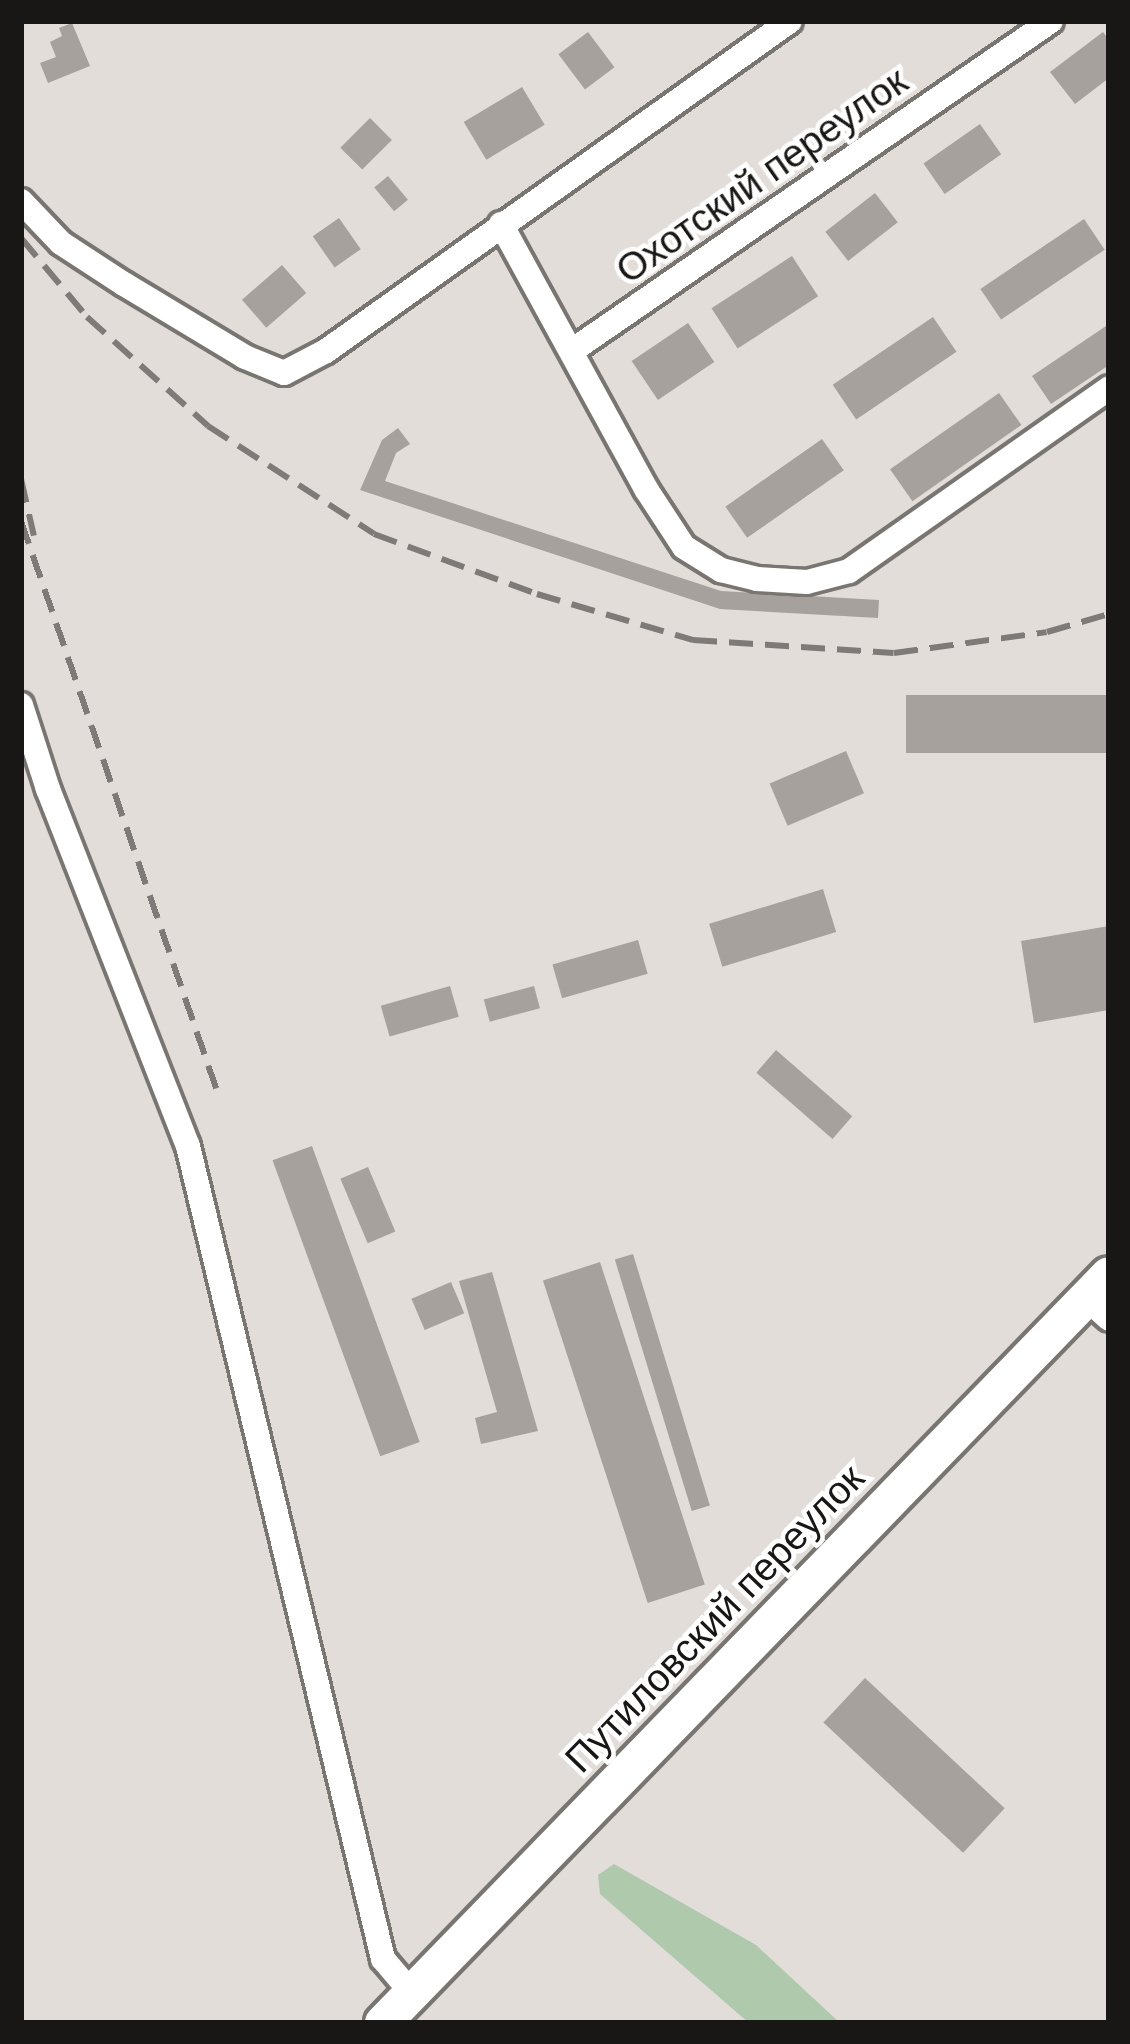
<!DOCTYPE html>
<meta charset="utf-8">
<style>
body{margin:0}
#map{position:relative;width:1130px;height:2044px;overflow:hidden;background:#e2ddd9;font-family:Helvetica,sans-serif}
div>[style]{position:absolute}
.green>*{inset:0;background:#aec9ac}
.building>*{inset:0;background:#a6a19d;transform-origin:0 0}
.roads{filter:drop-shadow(3px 0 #797571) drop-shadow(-3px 0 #797571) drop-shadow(0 3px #797571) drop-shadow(0 -3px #797571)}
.minor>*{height:24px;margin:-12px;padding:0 12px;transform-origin:12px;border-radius:12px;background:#fff}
.secondary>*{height:36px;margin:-18px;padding:0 18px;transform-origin:18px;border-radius:18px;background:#fff}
.rail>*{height:6px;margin-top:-3px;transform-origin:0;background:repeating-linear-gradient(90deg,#7d7a77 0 24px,transparent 0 36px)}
span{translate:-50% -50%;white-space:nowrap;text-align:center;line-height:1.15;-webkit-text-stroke:9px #fff;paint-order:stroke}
.street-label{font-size:39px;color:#181715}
.frame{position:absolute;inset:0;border:24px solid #181715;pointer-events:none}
</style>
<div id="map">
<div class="green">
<i style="clip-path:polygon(614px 1864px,756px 1945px,840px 2023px,749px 2023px,600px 1894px,598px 1875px)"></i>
</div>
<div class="building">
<i style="clip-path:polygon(72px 23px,90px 66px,48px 83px,40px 63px,56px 57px,50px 42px,62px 36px,59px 28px)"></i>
<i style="left:588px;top:32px;width:44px;height:37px;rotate:53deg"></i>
<i style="clip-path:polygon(1103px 32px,1109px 40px,1109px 78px,1075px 104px,1050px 72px)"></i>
<i style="left:522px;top:87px;width:44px;height:68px;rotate:59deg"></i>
<i style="left:370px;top:118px;width:31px;height:42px;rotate:45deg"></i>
<i style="left:980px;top:124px;width:37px;height:69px;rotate:55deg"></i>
<i style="left:388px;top:176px;width:31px;height:18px;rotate:50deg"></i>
<i style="left:875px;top:193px;width:37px;height:63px;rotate:52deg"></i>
<i style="left:339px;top:218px;width:38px;height:32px;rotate:55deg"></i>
<i style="left:1084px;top:219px;width:37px;height:125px;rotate:56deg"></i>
<i style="left:792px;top:256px;width:48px;height:96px;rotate:57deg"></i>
<i style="left:282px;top:265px;width:37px;height:53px;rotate:49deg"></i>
<i style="left:933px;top:317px;width:42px;height:121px;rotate:56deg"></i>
<i style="left:688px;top:323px;width:47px;height:68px;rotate:56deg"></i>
<i style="clip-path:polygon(1109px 324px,1109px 365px,1051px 404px,1032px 376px)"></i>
<i style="left:999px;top:393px;width:39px;height:133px;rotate:55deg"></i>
<i style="clip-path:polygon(398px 428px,410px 444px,396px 453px,385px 481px,721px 591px,879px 600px,878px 618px,720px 609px,360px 490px,382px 440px)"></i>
<i style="left:822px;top:439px;width:38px;height:118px;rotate:55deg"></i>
<i style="left:1109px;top:695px;width:58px;height:203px;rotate:90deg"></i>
<i style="left:846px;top:751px;width:46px;height:83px;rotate:67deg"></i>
<i style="left:823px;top:889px;width:45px;height:119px;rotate:73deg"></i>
<i style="clip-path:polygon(1109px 926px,1109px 1010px,1034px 1023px,1021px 941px)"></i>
<i style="left:638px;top:940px;width:35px;height:89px;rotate:74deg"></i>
<i style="left:450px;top:986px;width:32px;height:72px;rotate:74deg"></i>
<i style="left:534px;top:986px;width:23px;height:52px;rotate:75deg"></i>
<i style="left:776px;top:1050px;width:101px;height:30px;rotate:41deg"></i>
<i style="left:312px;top:1146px;width:315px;height:42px;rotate:70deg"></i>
<i style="left:368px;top:1167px;width:70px;height:30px;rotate:67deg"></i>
<i style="left:633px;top:1254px;width:263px;height:19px;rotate:73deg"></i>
<i style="left:600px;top:1262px;width:339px;height:60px;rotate:72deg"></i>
<i style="clip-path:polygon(492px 1272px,538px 1431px,481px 1444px,475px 1418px,497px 1412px,459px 1281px)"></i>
<i style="left:451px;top:1282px;width:34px;height:43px;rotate:67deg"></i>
<i style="left:865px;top:1678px;width:191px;height:61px;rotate:43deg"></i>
</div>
<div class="roads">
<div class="minor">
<i style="left:21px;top:201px;width:58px;rotate:46.4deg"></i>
<i style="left:61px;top:243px;width:75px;rotate:33.1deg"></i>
<i style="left:124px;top:284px;width:141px;rotate:31.1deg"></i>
<i style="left:245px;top:357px;width:42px;rotate:22.3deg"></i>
<i style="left:284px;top:373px;width:47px;rotate:-27.6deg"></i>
<i style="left:326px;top:351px;width:569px;rotate:-35.42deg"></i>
<i style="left:501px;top:224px;width:302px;rotate:61.3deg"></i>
<i style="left:646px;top:489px;width:69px;rotate:56.8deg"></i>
<i style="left:684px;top:547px;width:44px;rotate:31.9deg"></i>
<i style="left:721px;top:570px;width:37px;rotate:14deg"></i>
<i style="left:757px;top:579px;width:50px;rotate:3.4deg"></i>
<i style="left:807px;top:582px;width:43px;rotate:-14.7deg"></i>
<i style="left:849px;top:571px;width:318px;rotate:-35.1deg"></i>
<i style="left:573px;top:350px;width:580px;rotate:-34.54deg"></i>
<i style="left:21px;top:705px;width:88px;rotate:72.2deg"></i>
<i style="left:48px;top:789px;width:383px;rotate:68.6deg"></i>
<i style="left:188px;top:1146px;width:836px;rotate:76.51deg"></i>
<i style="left:383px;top:1959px;width:43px;rotate:49.7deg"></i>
<i style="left:1086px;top:1298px;width:31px;rotate:42deg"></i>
</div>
<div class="secondary">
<i style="left:383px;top:2023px;width:1042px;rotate:-45.86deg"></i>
</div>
</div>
<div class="rail">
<i style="left:21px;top:238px;width:103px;rotate:50.1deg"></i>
<i style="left:87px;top:317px;width:163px;rotate:42deg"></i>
<i style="left:208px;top:426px;width:198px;rotate:33deg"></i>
<i style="left:374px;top:534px;width:174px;rotate:20.2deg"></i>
<i style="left:537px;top:594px;width:163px;rotate:16.4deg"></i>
<i style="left:693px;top:640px;width:201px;rotate:3.7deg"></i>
<i style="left:894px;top:653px;width:154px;rotate:-7.8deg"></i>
<i style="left:1047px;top:632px;width:65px;rotate:-16.2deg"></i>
<i style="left:21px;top:479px;width:58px;rotate:77.2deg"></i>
<i style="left:21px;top:521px;width:603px;rotate:71.02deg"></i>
</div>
<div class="street-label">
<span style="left:762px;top:176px;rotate:-35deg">Охотский переулок</span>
<span style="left:715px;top:1619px;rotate:-46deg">Путиловский переулок</span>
</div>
<div class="frame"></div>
</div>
